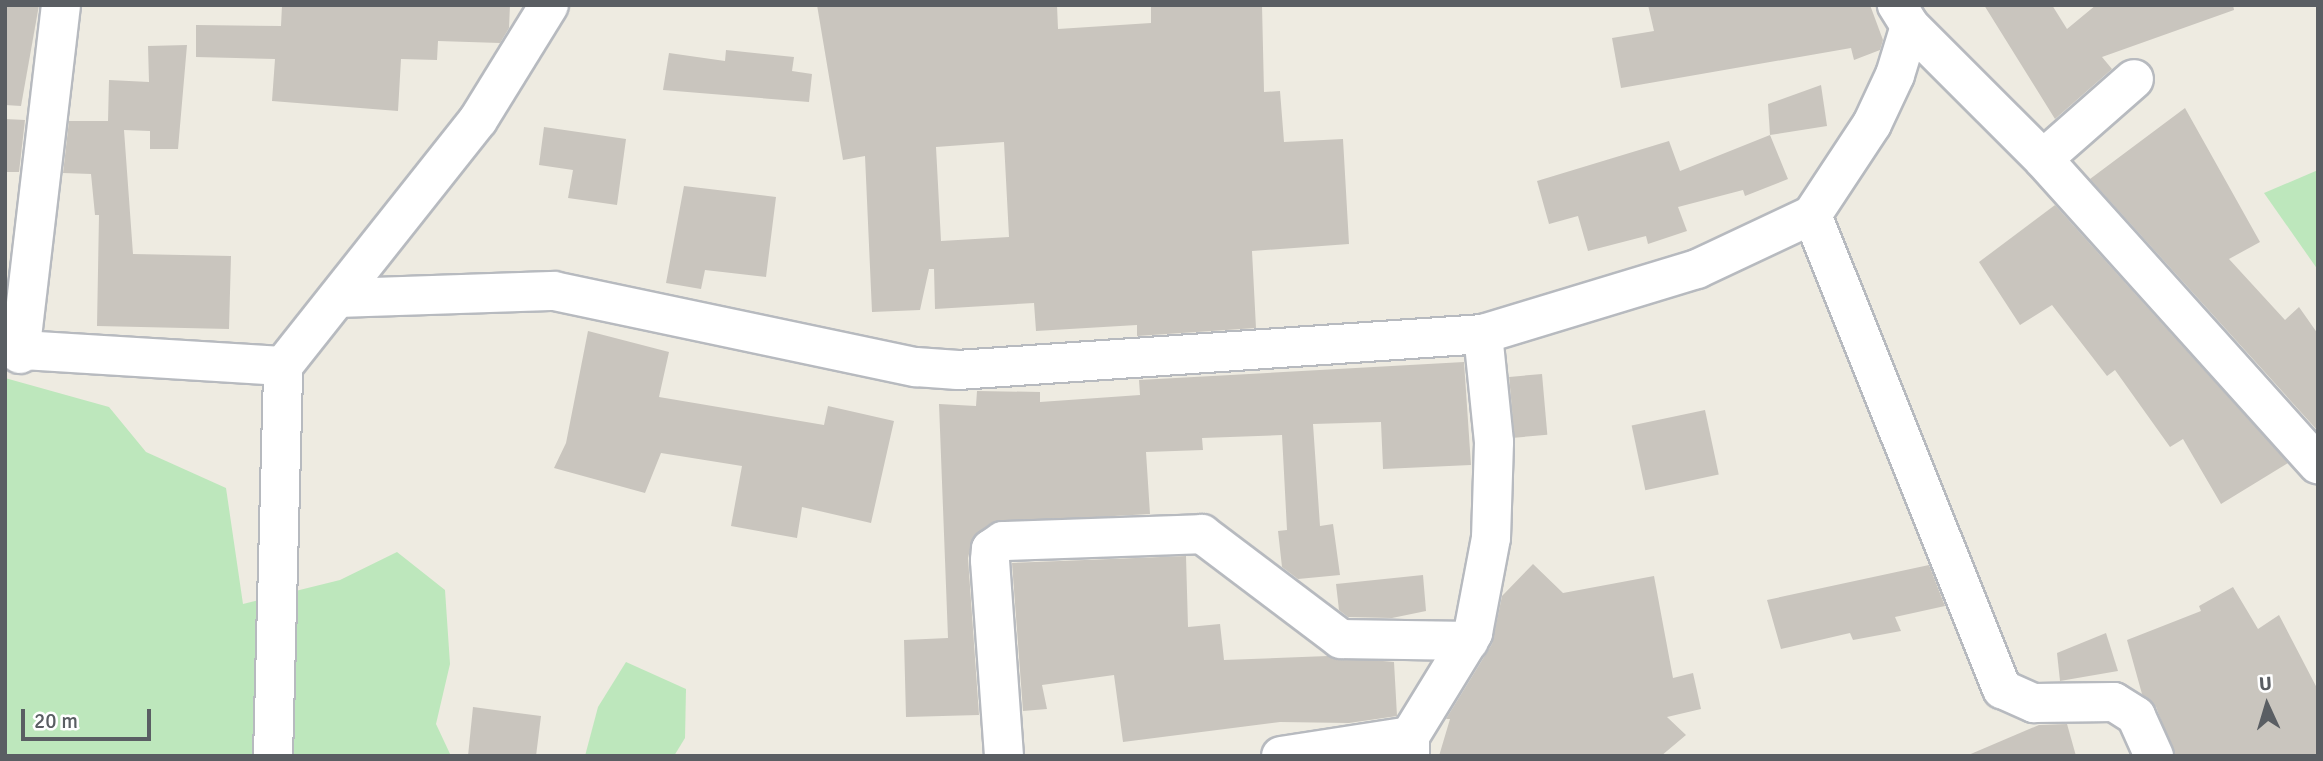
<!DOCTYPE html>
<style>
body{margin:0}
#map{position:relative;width:2323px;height:761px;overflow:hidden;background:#eeebe1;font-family:Signika,sans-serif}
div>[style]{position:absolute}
.green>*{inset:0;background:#bde7bc}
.building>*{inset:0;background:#c9c5be;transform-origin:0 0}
.roads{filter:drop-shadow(2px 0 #b7babf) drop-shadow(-2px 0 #b7babf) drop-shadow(0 2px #b7babf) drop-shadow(0 -2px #b7babf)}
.street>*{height:38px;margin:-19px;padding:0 19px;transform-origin:19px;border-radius:19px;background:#fff}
span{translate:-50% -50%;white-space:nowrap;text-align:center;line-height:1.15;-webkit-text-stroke:5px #fff;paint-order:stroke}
.frame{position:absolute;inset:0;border:7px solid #5a5e63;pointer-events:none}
.north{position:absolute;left:2232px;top:670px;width:70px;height:70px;-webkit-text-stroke:5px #fff;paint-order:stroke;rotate:356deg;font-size:19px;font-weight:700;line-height:28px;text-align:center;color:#5a5e63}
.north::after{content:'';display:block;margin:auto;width:24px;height:32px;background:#5a5e63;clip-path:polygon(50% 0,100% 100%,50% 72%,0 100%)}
.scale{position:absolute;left:21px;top:709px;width:130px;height:32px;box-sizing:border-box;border:4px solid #5a5e63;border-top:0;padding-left:9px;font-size:21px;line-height:24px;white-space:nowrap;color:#5a5e63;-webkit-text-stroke:5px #fff;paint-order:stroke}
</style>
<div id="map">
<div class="green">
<i style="clip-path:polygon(2318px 170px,2318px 270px,2264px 193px)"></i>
<i style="clip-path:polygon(5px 378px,109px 407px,146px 452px,226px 488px,243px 604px,340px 580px,397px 552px,445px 590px,450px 664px,436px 724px,451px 756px,5px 756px)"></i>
<i style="clip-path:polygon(626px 662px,686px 689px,685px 738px,674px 756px,585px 756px,598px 707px)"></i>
</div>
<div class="building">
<i style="clip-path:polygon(5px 5px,39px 5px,21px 106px,5px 105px)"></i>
<i style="clip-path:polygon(282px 5px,510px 5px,509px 28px,500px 43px,438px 41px,437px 60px,401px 59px,398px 111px,272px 101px,275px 59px,196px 57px,196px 25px,281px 26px)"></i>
<i style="clip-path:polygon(evenodd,817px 5px,1057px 5px,1058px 29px,1151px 23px,1151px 5px,1262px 5px,1264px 92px,1280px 91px,1284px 142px,1343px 139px,1349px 244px,1252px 251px,1256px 328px,1137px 336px,1137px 325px,1036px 331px,1034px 303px,935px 309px,934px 269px,929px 269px,920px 310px,872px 312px,865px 156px,843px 160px,817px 5px,1004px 142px,1009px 237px,941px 241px,936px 147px,1004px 142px)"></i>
<i style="clip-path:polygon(1648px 5px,1870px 5px,1883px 40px,1880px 50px,1854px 60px,1851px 48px,1621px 88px,1612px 38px,1654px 31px)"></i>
<i style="clip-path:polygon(1984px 5px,2052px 5px,2067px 29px,2096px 5px,2233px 5px,2234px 10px,2102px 57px,2112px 69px,2055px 119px)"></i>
<i style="clip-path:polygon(187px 45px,178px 149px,150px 149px,150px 131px,124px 130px,133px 254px,231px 256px,229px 329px,97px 326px,99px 215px,95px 215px,91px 174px,63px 173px,69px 121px,108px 121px,109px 80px,149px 82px,148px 46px)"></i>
<i style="clip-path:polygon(726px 50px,794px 57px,792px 71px,812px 74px,809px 102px,663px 90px,669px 53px,725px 61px)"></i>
<i style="clip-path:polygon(1821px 85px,1827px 126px,1770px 135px,1768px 104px)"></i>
<i style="clip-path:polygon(2185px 108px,2260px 242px,2229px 259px,2285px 320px,2299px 307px,2318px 334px,2318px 431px,2090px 179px)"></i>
<i style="clip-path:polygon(5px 119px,25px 120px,19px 172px,5px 172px)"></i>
<i style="clip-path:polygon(544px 127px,626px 139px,617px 205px,568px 198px,573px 170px,539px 165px)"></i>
<i style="clip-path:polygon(1770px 135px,1788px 179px,1745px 196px,1743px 190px,1678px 207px,1687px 231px,1648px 244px,1646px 236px,1588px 251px,1578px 216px,1549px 224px,1537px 181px,1669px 141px,1680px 171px)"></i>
<i style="clip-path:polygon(684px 186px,776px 197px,766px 277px,705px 270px,701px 289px,666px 283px)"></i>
<i style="clip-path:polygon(2055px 205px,2288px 463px,2221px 504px,2183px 439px,2170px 447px,2115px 370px,2107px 376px,2052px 305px,2020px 325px,1979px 262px)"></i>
<i style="clip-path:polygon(588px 331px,669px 352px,659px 397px,824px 425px,828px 406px,894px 421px,871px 523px,802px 507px,797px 538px,731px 526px,742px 466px,661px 453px,645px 493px,554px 468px,566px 443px)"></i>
<i style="clip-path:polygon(1464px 362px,1471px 465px,1383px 469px,1381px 422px,1313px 424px,1320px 526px,1333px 524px,1340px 575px,1298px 579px,1282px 567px,1278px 531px,1287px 530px,1282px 435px,1202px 438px,1203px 450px,1146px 452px,1150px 514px,991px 523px,973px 537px,968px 558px,979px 715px,906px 717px,904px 640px,948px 638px,939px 404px,976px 406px,977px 391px,1040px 392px,1040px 402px,1140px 395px,1139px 380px)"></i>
<i style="left:1542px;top:374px;width:61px;height:33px;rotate:85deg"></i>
<i style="left:1705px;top:410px;width:66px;height:75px;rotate:78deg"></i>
<i style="clip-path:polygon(1186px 556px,1188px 627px,1220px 624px,1224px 660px,1328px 656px,1394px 662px,1397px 716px,1349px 723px,1280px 722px,1123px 742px,1114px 675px,1042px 685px,1047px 709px,1023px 711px,1012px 563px)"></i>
<i style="clip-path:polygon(1533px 564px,1563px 593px,1654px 576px,1673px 678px,1693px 673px,1701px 709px,1667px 717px,1686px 735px,1661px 756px,1439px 756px,1450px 719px,1446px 719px,1492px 644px,1502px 596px)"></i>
<i style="clip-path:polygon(1929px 565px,1945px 606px,1895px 617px,1901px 631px,1853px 640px,1850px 633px,1781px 649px,1767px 600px)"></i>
<i style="clip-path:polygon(1423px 575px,1426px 611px,1392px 618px,1348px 617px,1339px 610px,1336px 584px)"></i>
<i style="clip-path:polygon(2233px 587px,2258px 629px,2279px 615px,2318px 690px,2318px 756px,2175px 756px,2156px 707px,2142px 694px,2127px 640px,2201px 611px,2199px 606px)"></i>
<i style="clip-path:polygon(2106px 633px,2118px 671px,2060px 681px,2057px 653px)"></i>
<i style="clip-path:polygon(473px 707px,541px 716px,536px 756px,468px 756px)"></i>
<i style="clip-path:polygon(2067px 724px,2076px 756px,1966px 756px,2039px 725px)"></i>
</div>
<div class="roads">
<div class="street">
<i style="left:1910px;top:26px;width:188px;rotate:45deg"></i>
<i style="left:2043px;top:159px;width:411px;rotate:48deg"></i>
<i style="left:2043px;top:159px;width:121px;rotate:-41.3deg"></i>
<i style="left:1812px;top:215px;width:511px;rotate:68.16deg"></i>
<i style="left:2002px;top:689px;width:35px;rotate:24deg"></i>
<i style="left:2034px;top:703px;width:80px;rotate:-0.7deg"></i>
<i style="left:2114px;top:702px;width:26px;rotate:32deg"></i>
<i style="left:2136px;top:716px;width:44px;rotate:65.8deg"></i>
<i style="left:341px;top:298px;width:213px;rotate:-1.9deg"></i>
<i style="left:554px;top:291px;width:370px;rotate:11.9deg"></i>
<i style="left:916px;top:367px;width:42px;rotate:4.1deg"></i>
<i style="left:958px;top:370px;width:526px;rotate:-3.92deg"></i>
<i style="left:1483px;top:334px;width:224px;rotate:-16.9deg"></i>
<i style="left:1697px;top:269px;width:127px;rotate:-25.2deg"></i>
<i style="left:1812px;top:215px;width:109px;rotate:-56.6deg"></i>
<i style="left:1872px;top:124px;width:54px;rotate:-64.9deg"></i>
<i style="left:1895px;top:75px;width:51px;rotate:-73deg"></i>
<i style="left:1910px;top:26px;width:25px;rotate:-122deg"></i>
<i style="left:5px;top:349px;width:279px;rotate:3.5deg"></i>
<i style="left:20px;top:354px;width:351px;rotate:-83.3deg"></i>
<i style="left:273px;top:756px;width:390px;rotate:-88.5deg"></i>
<i style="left:283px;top:366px;width:314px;rotate:-51.6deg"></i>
<i style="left:478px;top:120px;width:135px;rotate:-58.3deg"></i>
<i style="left:1004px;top:756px;width:196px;rotate:-94.1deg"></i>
<i style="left:990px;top:560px;width:11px;rotate:-85deg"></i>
<i style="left:991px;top:549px;width:14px;rotate:-34deg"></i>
<i style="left:1003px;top:541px;width:199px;rotate:-2deg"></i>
<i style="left:1202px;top:534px;width:174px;rotate:37.1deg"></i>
<i style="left:1341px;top:639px;width:128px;rotate:0.9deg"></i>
<i style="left:1281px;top:756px;width:131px;rotate:-8.8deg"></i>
<i style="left:1410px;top:756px;width:20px;rotate:-90deg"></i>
<i style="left:1410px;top:736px;width:121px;rotate:-58.5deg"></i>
<i style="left:1473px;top:633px;width:97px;rotate:-79.3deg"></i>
<i style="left:1491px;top:538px;width:96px;rotate:-88.2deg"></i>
<i style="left:1494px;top:442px;width:109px;rotate:-95.8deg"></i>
</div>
</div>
<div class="frame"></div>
<div class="north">U</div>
<div class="scale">20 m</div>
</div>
